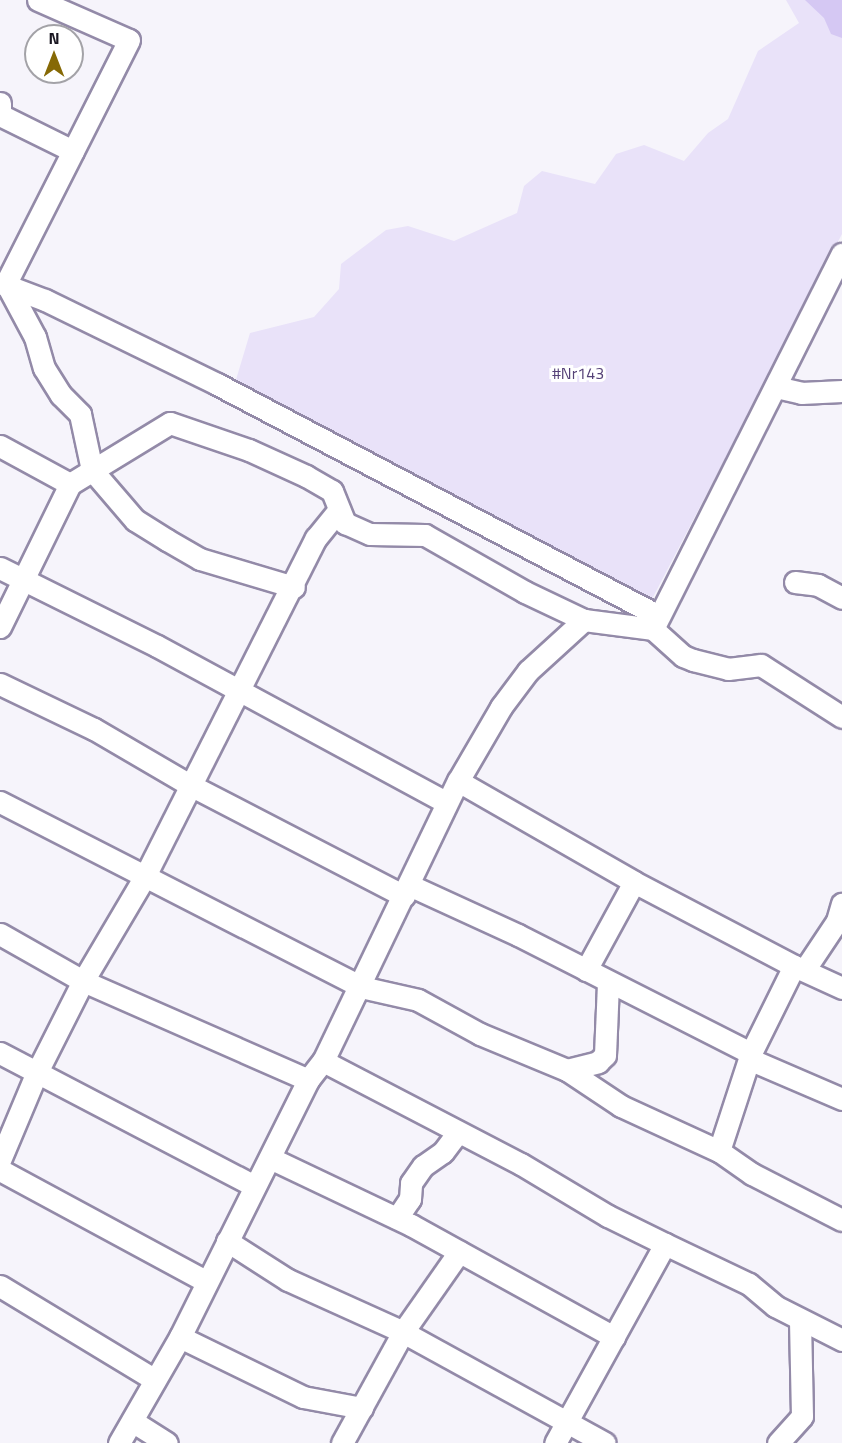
<!DOCTYPE html>
<style>
body{margin:0}
#map{position:relative;width:842px;height:1443px;overflow:hidden;background:#f6f4fb;font-family:"Titillium Web",sans-serif}
div>[style]{position:absolute}
.green>*{inset:0;background:#e9e2f9}
.water>*{inset:0;background:#d5c8f3}
.roads{filter:drop-shadow(2px 0 #938aa8) drop-shadow(-2px 0 #938aa8) drop-shadow(0 2px #938aa8) drop-shadow(0 -2px #938aa8)}
.minor>*{height:21px;margin:-10.5px;padding:0 10.5px;transform-origin:10.5px;border-radius:10.5px;background:#fff}
span{translate:-50% -50%;white-space:nowrap;text-align:center;line-height:1.15;-webkit-text-stroke:6px #fff;paint-order:stroke}
.park-label{font-size:16px;color:#554177}
.north{position:absolute;left:24px;top:24px;width:60px;height:60px;box-sizing:border-box;background:#fff;border:2px solid #a3a2a7;border-radius:50%;rotate:0deg;font-size:16px;font-weight:700;line-height:24px;text-align:center;color:#1a1722}
.north::after{content:'';display:block;margin:auto;width:21px;height:27px;background:#866905;clip-path:polygon(50% 0,100% 100%,50% 72%,0 100%)}
</style>
<div id="map">
<div class="green">
<i style="clip-path:polygon(786px 0,842px 0,842px 234px,650px 603px,235px 383px,250px 333px,314px 317px,339px 289px,341px 264px,386px 230px,408px 226px,454px 241px,517px 213px,524px 186px,542px 171px,595px 184px,616px 154px,644px 145px,684px 161px,708px 133px,728px 119px,758px 51px,799px 23px)"></i>
</div>
<div class="water">
<i style="clip-path:polygon(805px 0,842px 0,842px 38px,831px 34px,824px 18px)"></i>
</div>
<div class="roads">
<div class="minor">
<i style="left:38px;top:0;width:99px;rotate:23.7deg"></i>
<i style="left:129px;top:40px;width:124px;rotate:116.8deg"></i>
<i style="left:0;top:103px;width:12px;rotate:90deg"></i>
<i style="left:0;top:115px;width:81px;rotate:26.3deg"></i>
<i style="left:73px;top:151px;width:148px;rotate:116.9deg"></i>
<i style="left:6px;top:283px;width:61px;rotate:61.8deg"></i>
<i style="left:35px;top:337px;width:32px;rotate:74deg"></i>
<i style="left:44px;top:368px;width:32px;rotate:58deg"></i>
<i style="left:61px;top:395px;width:27px;rotate:45deg"></i>
<i style="left:80px;top:414px;width:57px;rotate:77.9deg"></i>
<i style="left:92px;top:470px;width:66px;rotate:49.3deg"></i>
<i style="left:135px;top:520px;width:38px;rotate:32deg"></i>
<i style="left:167px;top:540px;width:38px;rotate:30deg"></i>
<i style="left:200px;top:559px;width:98px;rotate:16.6deg"></i>
<i style="left:0;top:283px;width:48px;rotate:20.7deg"></i>
<i style="left:45px;top:300px;width:191px;rotate:26deg"></i>
<i style="left:217px;top:384px;width:498px;rotate:27.7deg"></i>
<i style="left:776px;top:387px;width:26px;rotate:13deg"></i>
<i style="left:801px;top:393px;width:41px;rotate:-2.8deg"></i>
<i style="left:0;top:446px;width:80px;rotate:28.5deg"></i>
<i style="left:0;top:568px;width:175px;rotate:26.4deg"></i>
<i style="left:157px;top:646px;width:328px;rotate:28.4deg"></i>
<i style="left:795px;top:582px;width:23px;rotate:7deg"></i>
<i style="left:818px;top:585px;width:27px;rotate:28deg"></i>
<i style="left:0;top:627px;width:159px;rotate:-63.9deg"></i>
<i style="left:70px;top:484px;width:117px;rotate:-31.4deg"></i>
<i style="left:170px;top:423px;width:83px;rotate:18.9deg"></i>
<i style="left:249px;top:450px;width:63px;rotate:24.5deg"></i>
<i style="left:306px;top:476px;width:30px;rotate:30deg"></i>
<i style="left:332px;top:491px;width:35px;rotate:68deg"></i>
<i style="left:345px;top:523px;width:27px;rotate:24deg"></i>
<i style="left:370px;top:534px;width:55px;rotate:1deg"></i>
<i style="left:425px;top:535px;width:115px;rotate:29.7deg"></i>
<i style="left:525px;top:592px;width:65px;rotate:25.4deg"></i>
<i style="left:584px;top:620px;width:70px;rotate:7.4deg"></i>
<i style="left:653px;top:629px;width:40px;rotate:42deg"></i>
<i style="left:683px;top:656px;width:11px;rotate:22deg"></i>
<i style="left:693px;top:660px;width:36px;rotate:14deg"></i>
<i style="left:728px;top:669px;width:33px;rotate:-7deg"></i>
<i style="left:761px;top:665px;width:96px;rotate:32.7deg"></i>
<i style="left:653px;top:629px;width:420px;rotate:-63.3deg"></i>
<i style="left:0;top:684px;width:104px;rotate:25.6deg"></i>
<i style="left:94px;top:729px;width:111px;rotate:30.3deg"></i>
<i style="left:190px;top:785px;width:241px;rotate:27.4deg"></i>
<i style="left:458px;top:781px;width:203px;rotate:29.8deg"></i>
<i style="left:0;top:802px;width:406px;rotate:27.1deg"></i>
<i style="left:361px;top:987px;width:58px;rotate:12.8deg"></i>
<i style="left:418px;top:1000px;width:71px;rotate:28.7deg"></i>
<i style="left:480px;top:1034px;width:94px;rotate:22.5deg"></i>
<i style="left:567px;top:1070px;width:65px;rotate:33.7deg"></i>
<i style="left:621px;top:1106px;width:108px;rotate:24.7deg"></i>
<i style="left:719px;top:1151px;width:40px;rotate:34.9deg"></i>
<i style="left:752px;top:1174px;width:101px;rotate:27.1deg"></i>
<i style="left:409px;top:885px;width:120px;rotate:24.6deg"></i>
<i style="left:518px;top:935px;width:261px;rotate:26.9deg"></i>
<i style="left:0;top:934px;width:95px;rotate:29.5deg"></i>
<i style="left:83px;top:981px;width:246px;rotate:23.7deg"></i>
<i style="left:794px;top:966px;width:53px;rotate:24.6deg"></i>
<i style="left:805px;top:969px;width:58px;rotate:-56.3deg"></i>
<i style="left:837px;top:921px;width:18px;rotate:-74deg"></i>
<i style="left:586px;top:970px;width:100px;rotate:-61.4deg"></i>
<i style="left:634px;top:882px;width:181px;rotate:27.7deg"></i>
<i style="left:794px;top:966px;width:97px;rotate:116.3deg"></i>
<i style="left:751px;top:1053px;width:103px;rotate:108.1deg"></i>
<i style="left:0;top:1053px;width:285px;rotate:27.6deg"></i>
<i style="left:749px;top:1059px;width:101px;rotate:23.3deg"></i>
<i style="left:323px;top:1061px;width:223px;rotate:27.5deg"></i>
<i style="left:521px;top:1164px;width:101px;rotate:30.9deg"></i>
<i style="left:608px;top:1216px;width:64px;rotate:26.2deg"></i>
<i style="left:665px;top:1244px;width:227px;rotate:118.9deg"></i>
<i style="left:567px;top:1070px;width:32px;rotate:-14deg"></i>
<i style="left:598px;top:1062px;width:10px;rotate:-45deg"></i>
<i style="left:605px;top:1055px;width:72px;rotate:-87.6deg"></i>
<i style="left:270px;top:1158px;width:156px;rotate:25.4deg"></i>
<i style="left:411px;top:1225px;width:232px;rotate:28.9deg"></i>
<i style="left:0;top:1160px;width:95px;rotate:-67.2deg"></i>
<i style="left:37px;top:1072px;width:102px;rotate:-63.2deg"></i>
<i style="left:83px;top:981px;width:120px;rotate:-59.4deg"></i>
<i style="left:144px;top:878px;width:381px;rotate:-63.2deg"></i>
<i style="left:316px;top:538px;width:36px;rotate:-51deg"></i>
<i style="left:0;top:1170px;width:233px;rotate:28.4deg"></i>
<i style="left:397px;top:1218px;width:23px;rotate:-56deg"></i>
<i style="left:410px;top:1199px;width:16px;rotate:-86deg"></i>
<i style="left:411px;top:1183px;width:21px;rotate:-55deg"></i>
<i style="left:423px;top:1166px;width:24px;rotate:-35deg"></i>
<i style="left:443px;top:1152px;width:25px;rotate:-53deg"></i>
<i style="left:227px;top:1241px;width:72px;rotate:32.6deg"></i>
<i style="left:288px;top:1280px;width:126px;rotate:24.3deg"></i>
<i style="left:403px;top:1332px;width:230px;rotate:28.8deg"></i>
<i style="left:665px;top:1244px;width:93px;rotate:25.5deg"></i>
<i style="left:749px;top:1284px;width:34px;rotate:40deg"></i>
<i style="left:775px;top:1306px;width:75px;rotate:26.9deg"></i>
<i style="left:0;top:1286px;width:181px;rotate:31.2deg"></i>
<i style="left:180px;top:1337px;width:137px;rotate:26deg"></i>
<i style="left:303px;top:1397px;width:60px;rotate:10.6deg"></i>
<i style="left:132px;top:1421px;width:41px;rotate:32.2deg"></i>
<i style="left:119px;top:1443px;width:122px;rotate:-60.1deg"></i>
<i style="left:180px;top:1337px;width:287px;rotate:-63.5deg"></i>
<i style="left:308px;top:1080px;width:24px;rotate:-52deg"></i>
<i style="left:323px;top:1061px;width:311px;rotate:-64.3deg"></i>
<i style="left:458px;top:781px;width:86px;rotate:-59.8deg"></i>
<i style="left:501px;top:707px;width:45px;rotate:-53.1deg"></i>
<i style="left:528px;top:671px;width:76px;rotate:-42.3deg"></i>
<i style="left:342px;top:1443px;width:127px;rotate:-61.2deg"></i>
<i style="left:403px;top:1332px;width:98px;rotate:-55deg"></i>
<i style="left:778px;top:1443px;width:36px;rotate:-48deg"></i>
<i style="left:802px;top:1416px;width:96px;rotate:-91.2deg"></i>
</div>
</div>
<div class="park-label">
<span style="left:578px;top:373px">#Nr143</span>
</div>
<div class="north">N</div>
</div>
